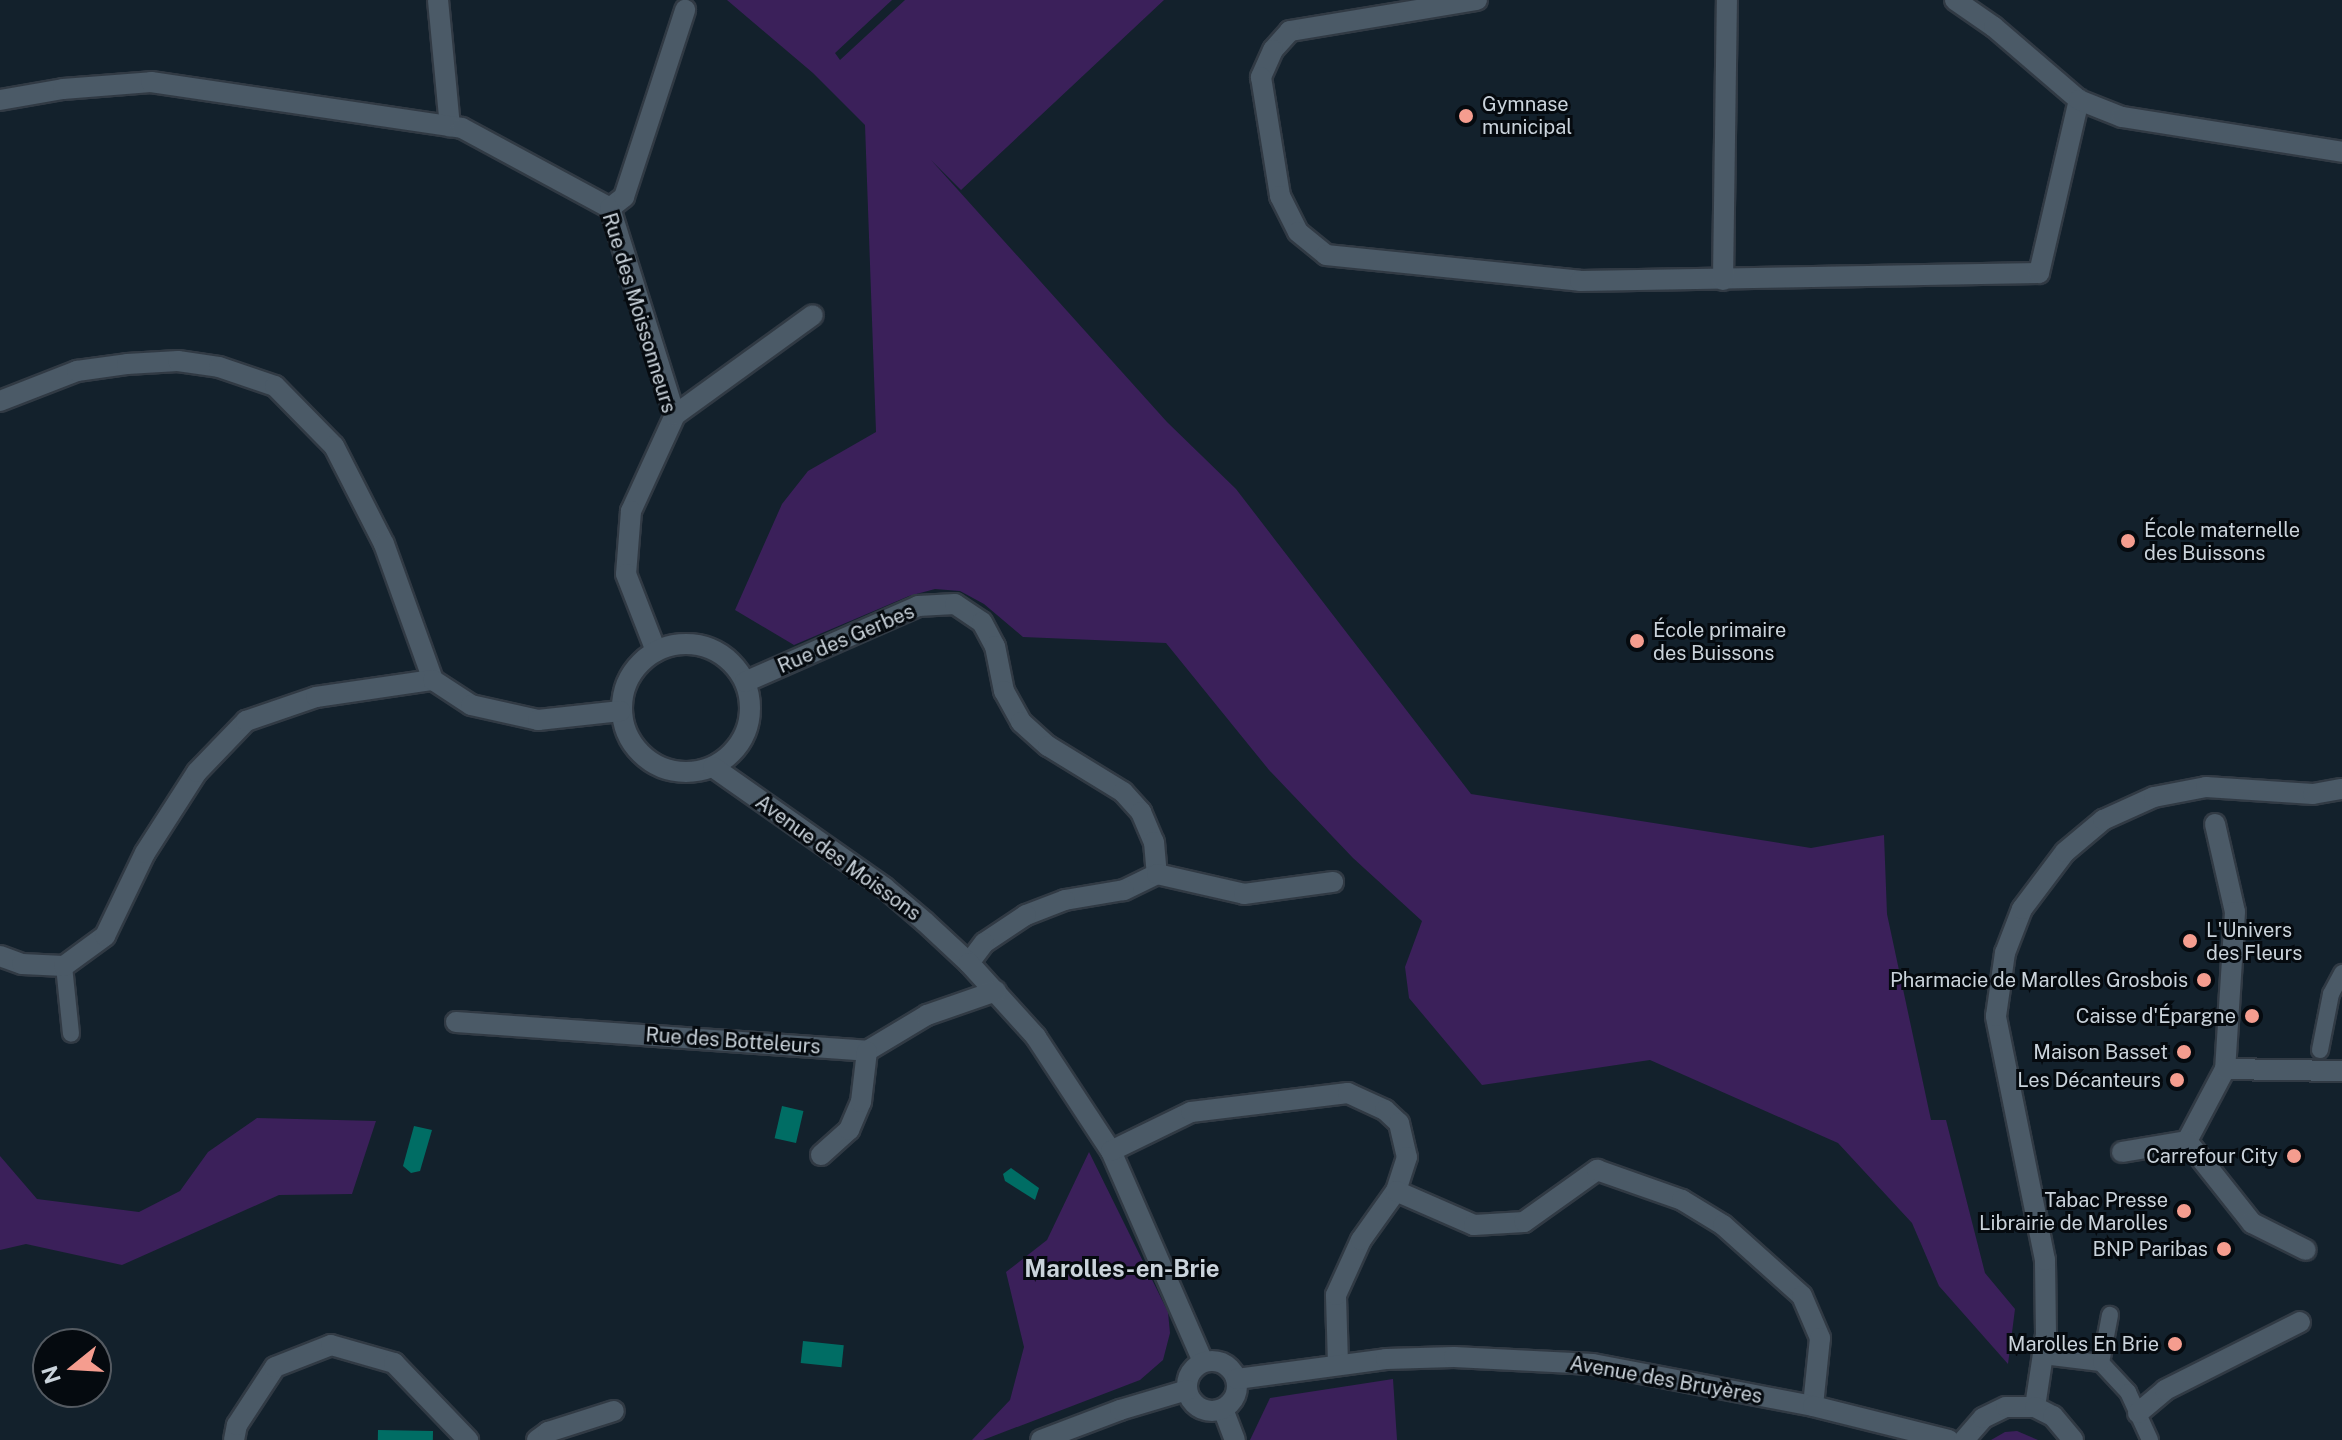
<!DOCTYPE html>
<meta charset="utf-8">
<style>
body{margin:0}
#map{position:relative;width:2342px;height:1440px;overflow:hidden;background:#13212c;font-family:"Public Sans",sans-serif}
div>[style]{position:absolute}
.green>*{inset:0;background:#3b205a}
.water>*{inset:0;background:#006d64;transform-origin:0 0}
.roads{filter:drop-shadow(2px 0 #313a44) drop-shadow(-2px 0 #313a44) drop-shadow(0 2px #313a44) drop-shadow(0 -2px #313a44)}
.service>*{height:16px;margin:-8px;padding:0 8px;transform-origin:8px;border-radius:8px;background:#4b5a67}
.pedestrian>*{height:20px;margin:-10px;padding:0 10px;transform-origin:10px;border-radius:10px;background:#4b5a67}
.minor>*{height:20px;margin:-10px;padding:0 10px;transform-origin:10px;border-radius:10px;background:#4b5a67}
.minor>.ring{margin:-10px;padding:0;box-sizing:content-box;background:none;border:20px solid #4b5a67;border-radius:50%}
.tertiary>*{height:20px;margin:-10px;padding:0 10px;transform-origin:10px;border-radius:10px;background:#4b5a67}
.tertiary>.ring{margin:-10px;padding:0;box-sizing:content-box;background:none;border:20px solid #4b5a67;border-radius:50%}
.dots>*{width:22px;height:22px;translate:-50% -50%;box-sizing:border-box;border:4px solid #050a0f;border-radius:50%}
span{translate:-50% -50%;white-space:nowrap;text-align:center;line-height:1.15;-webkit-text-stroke:6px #050a0f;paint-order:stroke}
.poi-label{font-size:20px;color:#cad3db}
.left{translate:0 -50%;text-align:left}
.right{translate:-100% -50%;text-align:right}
.street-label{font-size:20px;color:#cad3db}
.quarter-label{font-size:24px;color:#cad3db;font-weight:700}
.north{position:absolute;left:32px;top:1328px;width:80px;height:80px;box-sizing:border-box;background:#050a0f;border:2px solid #545a61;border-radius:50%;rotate:252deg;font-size:22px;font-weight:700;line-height:32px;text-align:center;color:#cad3db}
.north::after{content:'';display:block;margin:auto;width:28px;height:36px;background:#f59d8f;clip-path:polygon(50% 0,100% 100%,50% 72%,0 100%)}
</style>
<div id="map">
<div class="green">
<i style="clip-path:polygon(727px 0,892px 0,835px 53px,840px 60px,905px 0,1164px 0,961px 190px,931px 160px,1167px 422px,1236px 489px,1471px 794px,1811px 848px,1884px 835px,1887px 914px,1931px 1120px,1946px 1120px,1985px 1273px,2015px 1309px,2008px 1364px,1939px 1286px,1912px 1223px,1838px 1143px,1650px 1060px,1482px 1085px,1409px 998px,1405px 967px,1422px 921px,1353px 858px,1269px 770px,1166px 643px,1023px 637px,984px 604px,960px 591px,935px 589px,909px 596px,794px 645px,735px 610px,782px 504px,808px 471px,876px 432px,865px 125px,813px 73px)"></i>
<i style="clip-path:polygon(257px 1118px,376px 1121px,352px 1194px,279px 1195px,122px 1265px,26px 1244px,0 1250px,0 1156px,37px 1199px,139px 1212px,180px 1191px,208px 1152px)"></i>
<i style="clip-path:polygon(1089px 1152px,1168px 1312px,1170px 1333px,1163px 1360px,1140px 1380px,983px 1440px,972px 1440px,1010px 1400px,1024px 1347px,1006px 1272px,1047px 1240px)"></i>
<i style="clip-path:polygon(1393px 1379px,1397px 1440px,1250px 1440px,1270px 1398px)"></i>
<i style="clip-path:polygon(2017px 1431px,2038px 1440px,1991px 1440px,2005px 1432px)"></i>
</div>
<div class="water">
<i style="left:782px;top:1106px;width:22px;height:33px;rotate:13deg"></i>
<i style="clip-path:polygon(414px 1126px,432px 1130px,420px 1171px,411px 1173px,403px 1166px)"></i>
<i style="clip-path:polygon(1011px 1168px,1039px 1188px,1035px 1200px,1005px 1181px,1003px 1174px)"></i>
<i style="left:803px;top:1341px;width:41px;height:22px;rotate:6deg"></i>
<i style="left:378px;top:1430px;width:55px;height:10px;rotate:1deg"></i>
</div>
<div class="roads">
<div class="service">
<i style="left:64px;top:966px;width:68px;rotate:84.1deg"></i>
<i style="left:2320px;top:1050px;width:57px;rotate:-78.9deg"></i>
<i style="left:2331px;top:994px;width:24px;rotate:-62deg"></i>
<i style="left:2043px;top:1356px;width:58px;rotate:6.9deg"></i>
<i style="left:2101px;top:1363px;width:40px;rotate:47deg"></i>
<i style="left:2128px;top:1392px;width:53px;rotate:65.4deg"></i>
<i style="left:2101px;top:1363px;width:49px;rotate:-79.4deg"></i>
</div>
<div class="pedestrian">
<i style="left:2215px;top:824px;width:90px;rotate:77.2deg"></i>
<i style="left:2235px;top:912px;width:157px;rotate:93.6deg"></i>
<i style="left:2225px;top:1069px;width:81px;rotate:117.8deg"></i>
<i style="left:2187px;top:1141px;width:105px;rotate:51.6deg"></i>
<i style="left:2252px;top:1223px;width:60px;rotate:26.6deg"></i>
<i style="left:2225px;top:1069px;width:117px;rotate:1deg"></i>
<i style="left:2122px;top:1152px;width:66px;rotate:-9.6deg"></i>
<i style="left:2138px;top:1413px;width:35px;rotate:-40deg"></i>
<i style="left:2165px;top:1390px;width:151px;rotate:-26.7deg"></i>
</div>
<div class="minor">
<i style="left:438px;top:0;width:127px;rotate:84.6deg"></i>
<i style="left:1477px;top:0;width:190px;rotate:170.6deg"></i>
<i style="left:1290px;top:31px;width:25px;rotate:132deg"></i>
<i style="left:1273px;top:50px;width:30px;rotate:114deg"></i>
<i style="left:1261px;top:77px;width:121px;rotate:80.9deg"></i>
<i style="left:1280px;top:196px;width:40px;rotate:63.4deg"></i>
<i style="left:1298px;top:232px;width:36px;rotate:39deg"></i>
<i style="left:1326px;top:255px;width:255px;rotate:5.8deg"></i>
<i style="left:1580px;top:281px;width:459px;rotate:-1deg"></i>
<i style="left:2039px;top:273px;width:178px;rotate:-77deg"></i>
<i style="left:1955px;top:0;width:47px;rotate:34.7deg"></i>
<i style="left:1994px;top:27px;width:112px;rotate:40.7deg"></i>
<i style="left:2079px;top:100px;width:46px;rotate:21.6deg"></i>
<i style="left:2122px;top:117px;width:223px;rotate:9deg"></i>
<i style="left:0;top:100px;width:64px;rotate:-9.9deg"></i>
<i style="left:63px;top:89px;width:88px;rotate:-4.5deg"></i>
<i style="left:151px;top:82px;width:314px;rotate:8.4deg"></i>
<i style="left:462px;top:128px;width:168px;rotate:28.4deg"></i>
<i style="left:610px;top:208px;width:217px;rotate:72.6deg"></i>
<i style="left:675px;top:415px;width:106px;rotate:114.6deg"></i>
<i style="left:631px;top:511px;width:63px;rotate:94.5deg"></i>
<i style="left:626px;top:574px;width:83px;rotate:68.7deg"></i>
<i style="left:610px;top:208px;width:18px;rotate:-38deg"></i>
<i style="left:624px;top:197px;width:197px;rotate:-71.9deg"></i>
<i style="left:1723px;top:280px;width:280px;rotate:-89.2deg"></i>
<i style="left:0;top:401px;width:83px;rotate:-21.3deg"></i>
<i style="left:77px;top:371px;width:50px;rotate:-8deg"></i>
<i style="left:127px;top:364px;width:51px;rotate:-3.4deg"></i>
<i style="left:178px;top:361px;width:41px;rotate:8.3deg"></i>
<i style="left:219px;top:367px;width:59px;rotate:18.7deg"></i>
<i style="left:275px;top:386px;width:84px;rotate:45.5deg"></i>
<i style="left:334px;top:446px;width:110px;rotate:63deg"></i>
<i style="left:384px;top:544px;width:145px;rotate:70.2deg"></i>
<i style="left:675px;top:415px;width:170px;rotate:-35.9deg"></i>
<i class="ring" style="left:622px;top:644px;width:108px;height:108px"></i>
<i style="left:745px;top:682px;width:189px;rotate:-23.7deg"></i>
<i style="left:918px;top:606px;width:37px;rotate:-3deg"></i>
<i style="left:955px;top:604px;width:32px;rotate:34deg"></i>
<i style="left:982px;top:622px;width:27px;rotate:62deg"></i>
<i style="left:995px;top:646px;width:46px;rotate:78.7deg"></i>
<i style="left:1004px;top:691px;width:35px;rotate:61deg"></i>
<i style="left:1021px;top:722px;width:36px;rotate:42deg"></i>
<i style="left:1048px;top:746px;width:88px;rotate:31.5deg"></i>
<i style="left:1123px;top:792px;width:27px;rotate:48deg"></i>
<i style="left:1141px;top:812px;width:33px;rotate:67deg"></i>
<i style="left:1154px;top:842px;width:32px;rotate:85deg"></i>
<i style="left:1157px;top:874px;width:37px;rotate:154deg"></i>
<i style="left:1124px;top:890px;width:60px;rotate:170.4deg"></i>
<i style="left:1065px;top:900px;width:42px;rotate:159deg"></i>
<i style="left:1026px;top:915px;width:50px;rotate:146.3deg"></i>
<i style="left:984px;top:943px;width:25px;rotate:127deg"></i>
<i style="left:713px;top:767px;width:210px;rotate:35.1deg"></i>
<i style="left:885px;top:888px;width:52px;rotate:40.4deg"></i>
<i style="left:925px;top:922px;width:60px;rotate:43deg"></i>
<i style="left:969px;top:963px;width:100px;rotate:47.8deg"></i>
<i style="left:1036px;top:1037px;width:136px;rotate:56.7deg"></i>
<i style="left:1111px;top:1151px;width:230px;rotate:66.4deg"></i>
<i style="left:1157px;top:874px;width:89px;rotate:12.9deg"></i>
<i style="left:1244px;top:894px;width:90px;rotate:-7.7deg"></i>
<i style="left:0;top:956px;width:23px;rotate:20deg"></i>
<i style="left:22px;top:964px;width:42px;rotate:2.7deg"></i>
<i style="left:64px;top:966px;width:51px;rotate:-36.2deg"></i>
<i style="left:105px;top:936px;width:92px;rotate:-64.3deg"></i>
<i style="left:145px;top:853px;width:96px;rotate:-57.3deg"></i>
<i style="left:197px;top:772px;width:71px;rotate:-46.1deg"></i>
<i style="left:246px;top:721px;width:74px;rotate:-18.9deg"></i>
<i style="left:316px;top:697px;width:118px;rotate:-8.3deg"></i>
<i style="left:433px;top:680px;width:45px;rotate:33.3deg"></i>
<i style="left:471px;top:705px;width:69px;rotate:12.6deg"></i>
<i style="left:538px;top:720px;width:83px;rotate:-6.2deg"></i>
<i style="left:456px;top:1022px;width:412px;rotate:4deg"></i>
<i style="left:867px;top:1051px;width:70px;rotate:-31deg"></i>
<i style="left:927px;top:1015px;width:73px;rotate:-19.2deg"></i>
<i style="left:1111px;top:1151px;width:89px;rotate:-26deg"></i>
<i style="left:1191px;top:1112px;width:158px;rotate:-6.9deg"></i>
<i style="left:1348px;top:1093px;width:41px;rotate:24.7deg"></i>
<i style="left:1385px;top:1110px;width:19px;rotate:43deg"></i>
<i style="left:1399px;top:1123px;width:35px;rotate:77deg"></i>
<i style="left:1407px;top:1157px;width:36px;rotate:108deg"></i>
<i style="left:821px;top:1155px;width:38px;rotate:-42deg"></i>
<i style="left:849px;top:1130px;width:30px;rotate:-67deg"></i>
<i style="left:861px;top:1102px;width:51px;rotate:-83.3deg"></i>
<i style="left:1338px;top:1364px;width:69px;rotate:-91.7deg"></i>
<i style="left:1336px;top:1295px;width:60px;rotate:-65.6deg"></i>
<i style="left:1361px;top:1240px;width:60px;rotate:-54.5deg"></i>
<i style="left:1396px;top:1191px;width:85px;rotate:23.6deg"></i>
<i style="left:1474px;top:1225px;width:50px;rotate:-3.4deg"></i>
<i style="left:1524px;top:1222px;width:90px;rotate:-35.5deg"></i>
<i style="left:1597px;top:1170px;width:90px;rotate:19.4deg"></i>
<i style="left:1682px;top:1200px;width:48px;rotate:31.4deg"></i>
<i style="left:1723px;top:1225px;width:106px;rotate:41.9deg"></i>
<i style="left:1802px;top:1296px;width:46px;rotate:66.8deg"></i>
<i style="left:1820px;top:1338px;width:68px;rotate:95.9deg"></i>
<i style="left:2035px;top:1407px;width:74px;rotate:-81.4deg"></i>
<i style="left:2046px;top:1334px;width:74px;rotate:-90.8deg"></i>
<i style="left:2045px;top:1260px;width:249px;rotate:-101.4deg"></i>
<i style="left:1996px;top:1016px;width:64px;rotate:-81.9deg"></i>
<i style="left:2005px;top:953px;width:47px;rotate:-68.9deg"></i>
<i style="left:2022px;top:909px;width:71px;rotate:-53deg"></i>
<i style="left:2065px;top:852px;width:50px;rotate:-40.1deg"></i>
<i style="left:2103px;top:820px;width:56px;rotate:-24.3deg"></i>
<i style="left:2154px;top:797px;width:53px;rotate:-10.9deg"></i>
<i style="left:2206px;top:787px;width:107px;rotate:3.7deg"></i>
<i style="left:2313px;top:794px;width:29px;rotate:-10deg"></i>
<i style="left:1223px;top:1409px;width:33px;rotate:69deg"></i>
<i style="left:234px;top:1440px;width:15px;rotate:-79deg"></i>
<i style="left:237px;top:1425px;width:69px;rotate:-56.8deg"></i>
<i style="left:275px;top:1367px;width:60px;rotate:-21.4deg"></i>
<i style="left:331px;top:1345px;width:66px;rotate:15.9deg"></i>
<i style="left:394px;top:1363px;width:107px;rotate:46.1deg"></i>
<i style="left:537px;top:1440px;width:14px;rotate:-36deg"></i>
<i style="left:548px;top:1432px;width:69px;rotate:-17.7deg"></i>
</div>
<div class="tertiary">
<i class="ring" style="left:1187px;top:1361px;width:30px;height:30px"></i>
<i style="left:1237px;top:1379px;width:150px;rotate:-7.6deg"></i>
<i style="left:1386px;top:1359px;width:68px;rotate:-1.7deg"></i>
<i style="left:1454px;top:1357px;width:139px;rotate:2.9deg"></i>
<i style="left:1593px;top:1364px;width:224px;rotate:10.8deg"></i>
<i style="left:1813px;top:1406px;width:140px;rotate:14deg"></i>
<i style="left:1041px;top:1440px;width:85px;rotate:-20.8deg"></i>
<i style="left:1120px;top:1410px;width:70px;rotate:-16.6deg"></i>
<i style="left:1964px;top:1440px;width:29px;rotate:-49deg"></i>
<i style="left:1983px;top:1418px;width:25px;rotate:-26deg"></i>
<i style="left:2006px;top:1407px;width:29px"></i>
<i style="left:2035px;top:1407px;width:20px;rotate:27deg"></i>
<i style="left:2053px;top:1416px;width:31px;rotate:50deg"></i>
</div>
</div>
<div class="dots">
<i style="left:1466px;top:116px;background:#f59d8f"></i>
<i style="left:2128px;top:541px;background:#f59d8f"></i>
<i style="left:1637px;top:641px;background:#f59d8f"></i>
<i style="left:2190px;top:941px;background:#f59d8f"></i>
<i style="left:2204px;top:980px;background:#f59d8f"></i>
<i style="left:2252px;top:1016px;background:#f59d8f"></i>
<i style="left:2184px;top:1052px;background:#f59d8f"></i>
<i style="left:2177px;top:1080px;background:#f59d8f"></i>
<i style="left:2294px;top:1156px;background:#f59d8f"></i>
<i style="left:2184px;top:1211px;background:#f59d8f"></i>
<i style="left:2224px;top:1249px;background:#f59d8f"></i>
<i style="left:2175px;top:1344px;background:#f59d8f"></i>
</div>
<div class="poi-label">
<span class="left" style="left:1482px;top:116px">Gymnase<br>municipal</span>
<span class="left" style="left:2144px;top:542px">École maternelle<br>des Buissons</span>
<span class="left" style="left:1653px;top:642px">École primaire<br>des Buissons</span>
<span class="left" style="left:2206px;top:942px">L'Univers<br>des Fleurs</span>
<span class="right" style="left:2188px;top:980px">Pharmacie de Marolles Grosbois</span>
<span class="right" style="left:2236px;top:1016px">Caisse d'Épargne</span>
<span class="right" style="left:2168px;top:1052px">Maison Basset</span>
<span class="right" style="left:2161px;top:1080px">Les Décanteurs</span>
<span class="right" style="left:2278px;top:1156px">Carrefour City</span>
<span class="right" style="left:2168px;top:1212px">Tabac Presse<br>Librairie de Marolles</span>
<span class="right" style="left:2208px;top:1249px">BNP Paribas</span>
<span class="right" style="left:2159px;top:1344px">Marolles En Brie</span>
</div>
<div class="street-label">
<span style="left:639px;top:313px;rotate:73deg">Rue des Moissonneurs</span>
<span style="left:846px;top:639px;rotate:-23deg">Rue des Gerbes</span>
<span style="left:838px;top:858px;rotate:36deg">Avenue des Moissons</span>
<span style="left:733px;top:1041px;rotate:4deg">Rue des Botteleurs</span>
<span style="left:1666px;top:1380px;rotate:10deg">Avenue des Bruyères</span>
</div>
<div class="quarter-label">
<span style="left:1122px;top:1269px">Marolles-en-Brie</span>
</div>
<div class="north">N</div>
</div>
